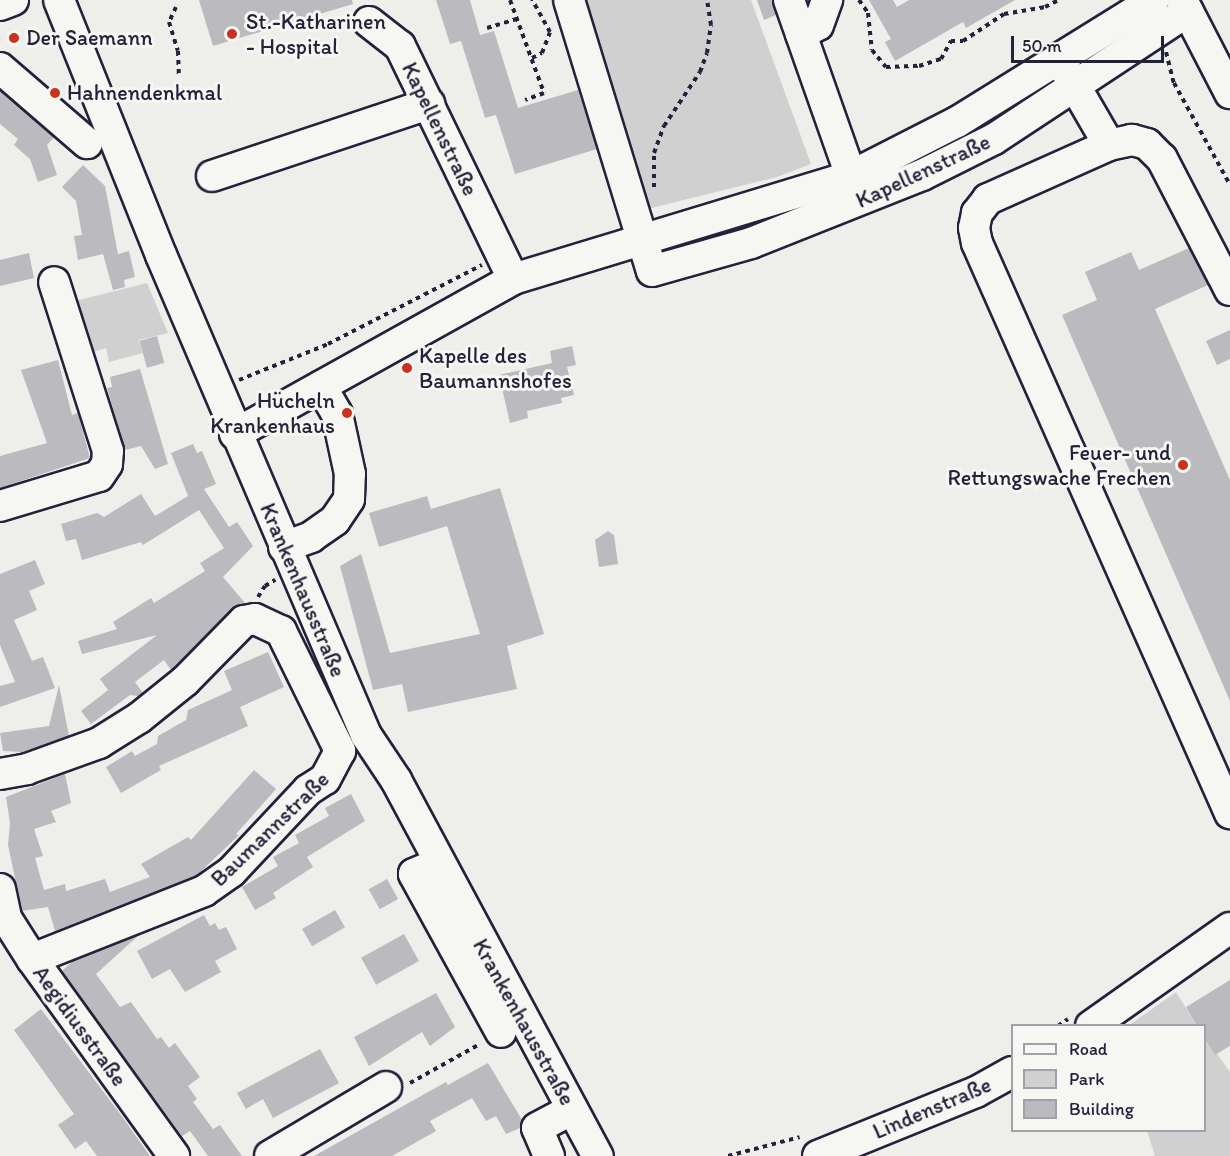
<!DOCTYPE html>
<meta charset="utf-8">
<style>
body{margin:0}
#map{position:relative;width:1230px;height:1156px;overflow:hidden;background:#eeeeeb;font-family:Itim,sans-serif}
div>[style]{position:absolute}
.green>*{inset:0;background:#d0d0d1}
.building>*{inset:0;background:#bbbbbf;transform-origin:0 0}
.path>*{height:4px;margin-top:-2px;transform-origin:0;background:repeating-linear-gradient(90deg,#22223b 0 4.5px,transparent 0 9px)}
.roads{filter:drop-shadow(2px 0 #22223b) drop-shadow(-2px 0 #22223b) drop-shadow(0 2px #22223b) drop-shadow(0 -2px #22223b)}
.minor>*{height:30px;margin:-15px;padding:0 15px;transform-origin:15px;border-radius:15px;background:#f6f6f2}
.dots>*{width:16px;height:16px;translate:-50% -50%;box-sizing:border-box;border:3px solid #f6f6f2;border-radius:50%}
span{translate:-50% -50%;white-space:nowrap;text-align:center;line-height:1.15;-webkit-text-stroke:6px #f6f6f2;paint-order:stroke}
.poi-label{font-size:22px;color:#22223b}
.left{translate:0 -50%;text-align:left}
.right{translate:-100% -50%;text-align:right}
.street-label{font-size:22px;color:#22223b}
.legend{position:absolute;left:1011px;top:1024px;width:195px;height:108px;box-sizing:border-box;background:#f6f6f2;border:2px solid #a1a1a9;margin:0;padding:8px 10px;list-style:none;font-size:18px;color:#22223b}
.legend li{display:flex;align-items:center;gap:12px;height:30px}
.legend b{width:30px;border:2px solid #a1a1a9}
.scale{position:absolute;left:1011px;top:36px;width:153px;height:27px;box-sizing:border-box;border:3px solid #22223b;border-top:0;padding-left:8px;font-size:18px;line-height:21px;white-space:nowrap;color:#22223b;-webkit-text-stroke:4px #f6f6f2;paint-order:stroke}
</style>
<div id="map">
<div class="green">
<i style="clip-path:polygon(580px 0,751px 0,811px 164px,777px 177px,643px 210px)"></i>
<i style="clip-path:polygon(147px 283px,168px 333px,139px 340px,143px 353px,109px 362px,106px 348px,86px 354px,67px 303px)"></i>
<i style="clip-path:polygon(1176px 992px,1197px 1026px,1128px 1026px)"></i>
<i style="clip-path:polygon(1205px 1037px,1230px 1072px,1230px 1156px,1155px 1156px,1147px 1131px,1204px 1130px)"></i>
</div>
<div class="building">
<i style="clip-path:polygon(199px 0,352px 0,353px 4px,213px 46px)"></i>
<i style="clip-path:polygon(436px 0,470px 0,480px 35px,494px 31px,518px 108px,578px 90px,597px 149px,515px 174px,496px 115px,485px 118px,461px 41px,450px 44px)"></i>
<i style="clip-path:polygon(757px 0,772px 0,776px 15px,764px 20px)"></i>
<i style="clip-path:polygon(869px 0,893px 0,897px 7px,909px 0,1015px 0,966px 28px,963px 22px,895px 61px,885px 42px,891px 39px)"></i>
<i style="clip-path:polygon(0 91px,54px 137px,47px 145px,57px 175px,38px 182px,30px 159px,14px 145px,18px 139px,0 124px)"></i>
<i style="clip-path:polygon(83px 165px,105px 186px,118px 254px,129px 251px,135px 277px,124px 280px,125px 287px,113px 290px,103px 254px,78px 260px,74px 236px,82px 235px,76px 201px,62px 187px)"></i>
<i style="clip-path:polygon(1189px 248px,1208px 285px,1155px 309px,1230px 480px,1230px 701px,1062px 315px,1097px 300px,1085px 272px,1131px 252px,1139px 270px)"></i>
<i style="clip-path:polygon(29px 253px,34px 278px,0 286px,0 260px)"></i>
<i style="clip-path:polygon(1230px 330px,1230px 359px,1217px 365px,1206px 341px)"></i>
<i style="left:157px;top:336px;width:28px;height:18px;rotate:75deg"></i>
<i style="clip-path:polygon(572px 346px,576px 365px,567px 367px,574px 395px,561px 398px,562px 403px,527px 411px,528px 418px,510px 423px,499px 375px,552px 363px,550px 351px)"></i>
<i style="clip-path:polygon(58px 360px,72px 415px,78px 413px,90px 458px,0 488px,0 456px,47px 443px,21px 370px)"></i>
<i style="clip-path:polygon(140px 369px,168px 464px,155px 469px,141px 446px,125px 450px,107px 388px,112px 387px,110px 377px)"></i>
<i style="clip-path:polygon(193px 444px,197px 453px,202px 451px,216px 484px,204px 489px,229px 527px,237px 522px,253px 546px,223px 577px,245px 603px,232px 609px,171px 670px,164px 660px,135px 682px,143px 693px,138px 696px,130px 695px,91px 724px,81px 711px,108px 690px,100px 679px,157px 635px,82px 654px,78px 641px,117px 629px,113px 622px,151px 598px,154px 603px,205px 571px,200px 563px,224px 548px,199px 510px,143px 545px,141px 542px,82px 560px,76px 539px,66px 541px,61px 524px,97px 513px,104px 517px,141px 494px,155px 516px,188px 496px,171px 453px)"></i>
<i style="clip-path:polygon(500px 488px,544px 634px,507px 646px,517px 689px,408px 712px,402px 684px,373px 690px,340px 566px,361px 554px,390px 653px,480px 634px,447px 526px,379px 547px,369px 513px,427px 496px,431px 509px)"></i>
<i style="clip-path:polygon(608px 531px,614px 535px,618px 564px,599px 567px,595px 540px)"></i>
<i style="clip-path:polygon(35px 560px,45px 584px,29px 591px,37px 610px,14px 620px,32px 661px,43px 657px,55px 688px,0 707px,0 686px,15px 682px,0 645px,0 574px)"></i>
<i style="clip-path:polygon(268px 652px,284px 687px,240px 707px,248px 726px,159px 766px,161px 770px,121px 793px,106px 767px,132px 751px,135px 756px,157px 744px,158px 736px,186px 720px,188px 710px,232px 690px,224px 671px)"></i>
<i style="clip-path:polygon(59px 685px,69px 736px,22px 752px,3px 751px,0 733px,49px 726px)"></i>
<i style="clip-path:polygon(254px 770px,276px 789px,236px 834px,239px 835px,196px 876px,55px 931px,48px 907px,22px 911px,8px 845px,10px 823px,6px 797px,65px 774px,71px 803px,51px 811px,56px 822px,34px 829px,43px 856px,35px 858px,44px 890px,65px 884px,66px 891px,105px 879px,110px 892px,150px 877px,141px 864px,188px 837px,191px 840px)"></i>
<i style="clip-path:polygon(351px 794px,365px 821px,307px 857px,313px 867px,273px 893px,276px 898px,255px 910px,242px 887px,278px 866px,273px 857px,299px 843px,295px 835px,329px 816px,325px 808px)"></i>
<i style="left:387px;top:879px;width:23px;height:21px;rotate:61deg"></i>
<i style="left:335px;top:910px;width:20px;height:38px;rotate:60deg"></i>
<i style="clip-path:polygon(204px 915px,210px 926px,215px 923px,219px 930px,226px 927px,237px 949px,215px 961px,221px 972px,185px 992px,170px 969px,152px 979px,137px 951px)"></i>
<i style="left:404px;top:934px;width:31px;height:49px;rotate:61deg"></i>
<i style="clip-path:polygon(139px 935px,96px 974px,120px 1007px,131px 1002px,157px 1039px,161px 1037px,169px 1048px,175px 1043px,200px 1077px,188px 1086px,197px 1099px,193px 1102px,213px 1129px,220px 1125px,242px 1156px,208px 1156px,190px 1131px,182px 1136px,62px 971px,73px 961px)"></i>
<i style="clip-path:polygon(1230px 980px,1230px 1046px,1215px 1055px,1204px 1037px,1204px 1026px,1197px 1026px,1186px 1007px)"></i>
<i style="clip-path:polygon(436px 993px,455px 1027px,430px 1046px,422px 1032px,369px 1066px,354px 1037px)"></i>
<i style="clip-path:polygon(41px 1009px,121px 1115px,150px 1156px,97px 1156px,86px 1141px,75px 1149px,58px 1125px,74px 1114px,14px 1030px)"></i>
<i style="clip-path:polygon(320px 1049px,339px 1083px,273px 1118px,263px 1099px,246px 1109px,237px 1093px)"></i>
<i style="clip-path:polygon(488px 1063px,522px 1120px,520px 1128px,506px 1134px,496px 1116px,486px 1121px,472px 1098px,430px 1121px,436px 1131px,392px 1156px,314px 1156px,446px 1082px,448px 1085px)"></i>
</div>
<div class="path">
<i style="left:510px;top:0;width:99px;rotate:69.9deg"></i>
<i style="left:544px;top:93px;width:20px;rotate:160deg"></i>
<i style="left:859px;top:0;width:16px;rotate:55deg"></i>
<i style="left:868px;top:13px;width:37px;rotate:84deg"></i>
<i style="left:872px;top:50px;width:22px;rotate:51deg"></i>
<i style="left:886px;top:67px;width:33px;rotate:-2deg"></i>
<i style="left:919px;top:66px;width:23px;rotate:-18deg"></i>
<i style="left:941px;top:59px;width:21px;rotate:-61deg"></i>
<i style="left:951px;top:41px;width:12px"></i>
<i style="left:963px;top:41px;width:49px;rotate:-33.4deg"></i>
<i style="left:1004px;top:14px;width:42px;rotate:-9.7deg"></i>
<i style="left:1045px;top:7px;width:16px;rotate:-27deg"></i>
<i style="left:176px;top:7px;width:17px;rotate:115deg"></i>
<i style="left:169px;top:22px;width:30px;rotate:73deg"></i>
<i style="left:178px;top:51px;width:26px;rotate:88deg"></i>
<i style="left:487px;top:28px;width:31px;rotate:-17deg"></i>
<i style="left:1166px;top:52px;width:32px;rotate:76deg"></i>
<i style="left:1174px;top:83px;width:116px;rotate:61.2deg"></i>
<i style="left:532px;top:58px;width:11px;rotate:-27deg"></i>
<i style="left:542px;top:53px;width:22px;rotate:-69deg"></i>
<i style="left:550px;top:32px;width:37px;rotate:-119deg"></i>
<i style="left:123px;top:99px;width:16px;rotate:-15deg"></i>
<i style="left:654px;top:187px;width:34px;rotate:-90deg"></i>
<i style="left:654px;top:153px;width:29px;rotate:-70deg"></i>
<i style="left:664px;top:126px;width:65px;rotate:-56.3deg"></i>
<i style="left:700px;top:72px;width:20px;rotate:-70deg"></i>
<i style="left:707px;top:53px;width:28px;rotate:-82deg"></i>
<i style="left:711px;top:25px;width:25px;rotate:-99deg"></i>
<i style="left:239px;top:380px;width:96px;rotate:-22deg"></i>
<i style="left:328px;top:344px;width:173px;rotate:-27.2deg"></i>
<i style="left:258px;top:597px;width:13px;rotate:-58deg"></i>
<i style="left:265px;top:586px;width:12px;rotate:-31deg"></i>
<i style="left:1058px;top:1026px;width:12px;rotate:-35deg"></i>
<i style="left:410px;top:1083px;width:80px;rotate:-29.1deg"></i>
<i style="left:728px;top:1156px;width:74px;rotate:-14.8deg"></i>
</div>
<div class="roads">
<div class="minor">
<i style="left:59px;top:0;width:275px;rotate:68.2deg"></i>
<i style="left:161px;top:255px;width:522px;rotate:66.87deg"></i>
<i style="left:366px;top:735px;width:54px;rotate:56.3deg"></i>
<i style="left:396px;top:780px;width:427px;rotate:61.8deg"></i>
<i style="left:569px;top:0;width:283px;rotate:73deg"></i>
<i style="left:652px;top:271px;width:103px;rotate:-15.8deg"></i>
<i style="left:751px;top:243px;width:184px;rotate:-21.7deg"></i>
<i style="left:922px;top:175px;width:80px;rotate:-26.6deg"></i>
<i style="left:994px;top:139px;width:232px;rotate:-33.4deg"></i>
<i style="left:789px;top:0;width:187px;rotate:70.6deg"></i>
<i style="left:1182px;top:0;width:105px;rotate:62.7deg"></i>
<i style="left:0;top:5px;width:14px;rotate:-21deg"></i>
<i style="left:369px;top:22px;width:39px;rotate:38deg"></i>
<i style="left:400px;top:46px;width:259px;rotate:64.1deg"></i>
<i style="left:801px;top:34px;width:19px;rotate:-28deg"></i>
<i style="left:818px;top:25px;width:27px;rotate:-70deg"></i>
<i style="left:0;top:68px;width:115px;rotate:40.8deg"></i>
<i style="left:1065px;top:69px;width:88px;rotate:59.9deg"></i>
<i style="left:212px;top:176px;width:229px;rotate:-18.4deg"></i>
<i style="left:1230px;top:290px;width:148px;rotate:-117.4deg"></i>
<i style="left:1162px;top:159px;width:21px;rotate:-135deg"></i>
<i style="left:1147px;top:144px;width:16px;rotate:-165deg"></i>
<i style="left:1132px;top:140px;width:24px;rotate:168deg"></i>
<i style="left:1109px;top:145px;width:133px;rotate:155.9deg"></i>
<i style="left:988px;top:199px;width:18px;rotate:128deg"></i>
<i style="left:977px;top:213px;width:15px;rotate:101deg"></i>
<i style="left:974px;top:228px;width:15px;rotate:79deg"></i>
<i style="left:977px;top:243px;width:624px;rotate:66.07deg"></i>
<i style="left:235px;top:434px;width:318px;rotate:-29.1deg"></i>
<i style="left:513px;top:279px;width:353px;rotate:-16.9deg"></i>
<i style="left:851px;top:176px;width:119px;rotate:-27deg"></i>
<i style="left:957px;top:122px;width:232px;rotate:-31.8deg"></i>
<i style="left:0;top:506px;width:103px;rotate:-16.9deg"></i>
<i style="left:99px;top:476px;width:14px;rotate:-56deg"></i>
<i style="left:107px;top:464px;width:13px;rotate:-86deg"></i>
<i style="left:108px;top:451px;width:177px;rotate:-107.7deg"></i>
<i style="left:284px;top:547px;width:29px;rotate:-20deg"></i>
<i style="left:311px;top:537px;width:29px;rotate:-35deg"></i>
<i style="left:335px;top:520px;width:25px;rotate:-56deg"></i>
<i style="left:349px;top:499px;width:25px;rotate:-88deg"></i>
<i style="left:350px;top:474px;width:61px;rotate:-102.2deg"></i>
<i style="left:337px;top:414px;width:32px;rotate:-120deg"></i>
<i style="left:0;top:774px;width:27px;rotate:-10deg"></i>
<i style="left:27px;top:769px;width:77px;rotate:-19.9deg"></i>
<i style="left:99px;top:743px;width:47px;rotate:-32deg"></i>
<i style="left:139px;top:718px;width:59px;rotate:-38.8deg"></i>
<i style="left:185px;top:681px;width:84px;rotate:-45.5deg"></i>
<i style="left:244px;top:621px;width:11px;rotate:-10deg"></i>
<i style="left:255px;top:619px;width:29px;rotate:25deg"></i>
<i style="left:281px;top:631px;width:134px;rotate:63.8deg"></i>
<i style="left:340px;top:751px;width:32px;rotate:118deg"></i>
<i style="left:325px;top:779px;width:20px;rotate:147deg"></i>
<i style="left:308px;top:790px;width:112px;rotate:133.2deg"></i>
<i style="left:231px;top:872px;width:33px;rotate:145deg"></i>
<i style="left:204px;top:891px;width:185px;rotate:158.4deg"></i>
<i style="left:437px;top:864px;width:25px;rotate:157deg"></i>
<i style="left:414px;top:874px;width:180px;rotate:61.2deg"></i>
<i style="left:0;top:889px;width:30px;rotate:78deg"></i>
<i style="left:6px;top:918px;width:49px;rotate:57.6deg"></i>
<i style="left:32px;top:959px;width:243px;rotate:54.2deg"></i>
<i style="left:1091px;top:1026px;width:170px;rotate:-35.2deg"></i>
<i style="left:270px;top:1156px;width:135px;rotate:-30.7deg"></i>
<i style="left:549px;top:1156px;width:30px;rotate:-113deg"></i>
<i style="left:537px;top:1128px;width:40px;rotate:-28deg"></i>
<i style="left:818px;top:1156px;width:170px;rotate:-22.1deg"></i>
<i style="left:976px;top:1092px;width:41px;rotate:-29.1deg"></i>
</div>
</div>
<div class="dots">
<i style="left:232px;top:34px;background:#c8321e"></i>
<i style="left:14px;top:38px;background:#c8321e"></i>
<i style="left:55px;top:93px;background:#c8321e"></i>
<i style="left:407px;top:368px;background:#c8321e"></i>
<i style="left:347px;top:413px;background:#c8321e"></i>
<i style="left:1183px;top:465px;background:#c8321e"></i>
</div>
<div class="poi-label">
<span class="left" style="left:246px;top:34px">St.-Katharinen<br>- Hospital</span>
<span class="left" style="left:26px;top:38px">Der Saemann</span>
<span class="left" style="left:67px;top:93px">Hahnendenkmal</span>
<span class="left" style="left:419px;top:368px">Kapelle des<br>Baumannshofes</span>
<span class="right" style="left:335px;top:413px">Hücheln<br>Krankenhaus</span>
<span class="right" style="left:1171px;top:465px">Feuer- und<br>Rettungswache Frechen</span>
</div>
<div class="street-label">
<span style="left:440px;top:129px;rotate:64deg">Kapellenstraße</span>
<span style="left:923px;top:171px;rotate:-25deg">Kapellenstraße</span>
<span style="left:303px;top:590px;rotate:67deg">Krankenhausstraße</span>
<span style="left:270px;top:829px;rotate:-44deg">Baumannstraße</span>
<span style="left:524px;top:1022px;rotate:61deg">Krankenhausstraße</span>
<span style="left:80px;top:1026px;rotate:54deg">Aegidiusstraße</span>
<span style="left:932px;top:1108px;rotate:-23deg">Lindenstraße</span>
</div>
<ul class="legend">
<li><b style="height:8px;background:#f6f6f2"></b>Road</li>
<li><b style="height:16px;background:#d0d0d1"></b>Park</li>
<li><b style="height:16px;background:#bbbbbf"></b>Building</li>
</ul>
<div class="scale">50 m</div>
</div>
